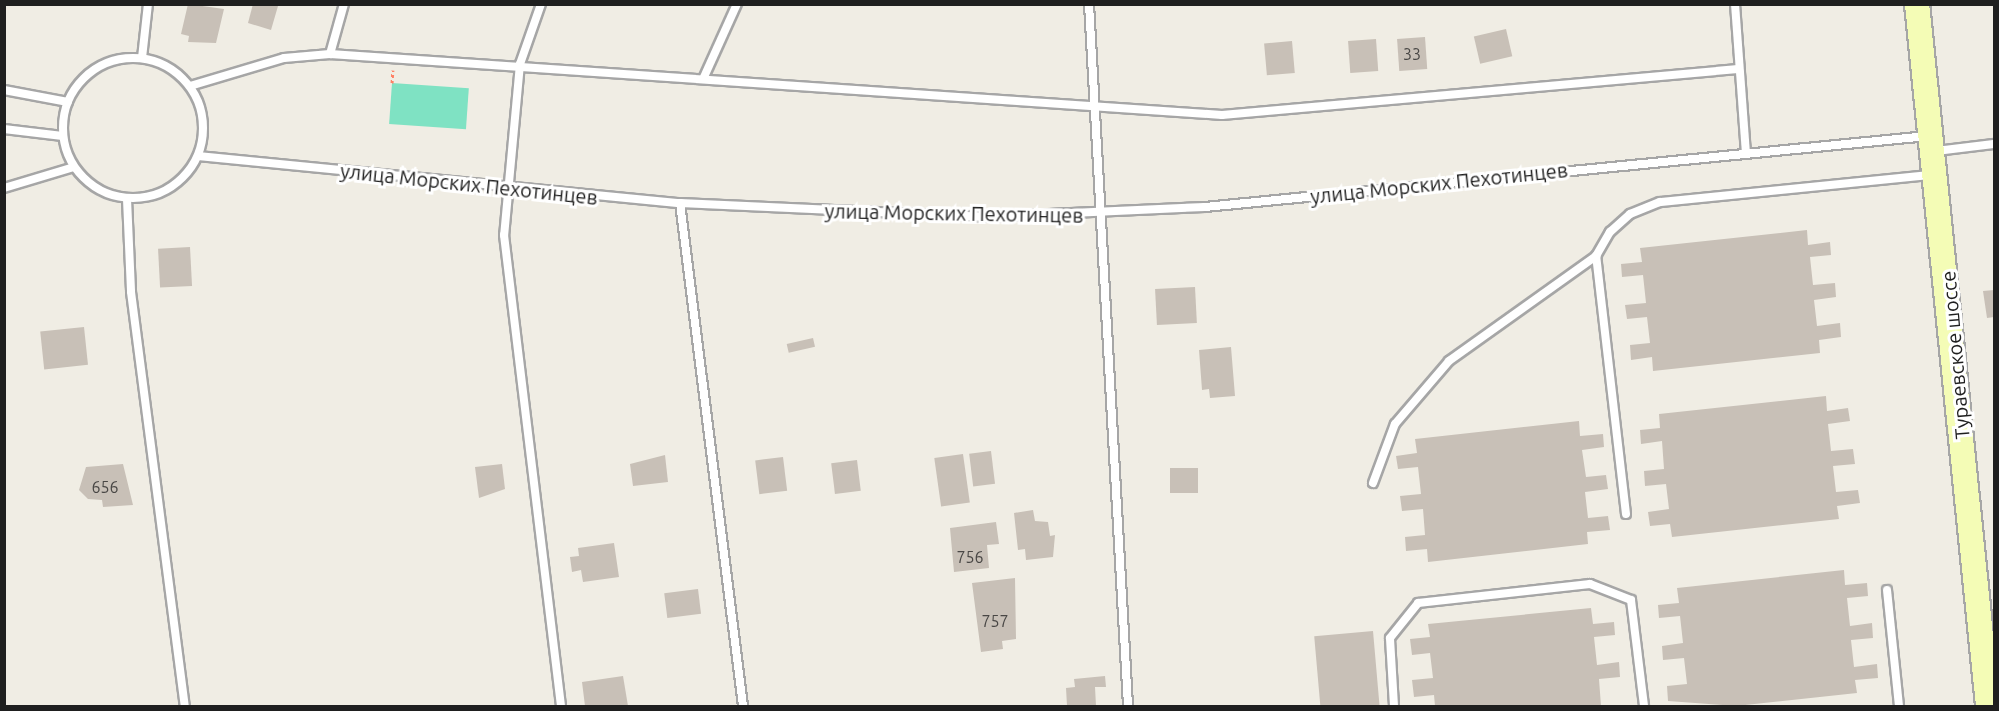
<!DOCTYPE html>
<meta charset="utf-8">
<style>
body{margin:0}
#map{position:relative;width:1999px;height:711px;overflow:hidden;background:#f0ede4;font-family:Ubuntu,sans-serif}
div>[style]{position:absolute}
.pitch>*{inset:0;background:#7fe2c3;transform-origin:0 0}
.building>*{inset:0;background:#c8c0b7;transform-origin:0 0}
.path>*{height:3px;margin-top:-1.5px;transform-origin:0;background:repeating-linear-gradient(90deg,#ff8166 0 3px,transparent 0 6px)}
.roads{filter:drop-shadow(2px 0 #a6a6a6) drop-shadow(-2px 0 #a6a6a6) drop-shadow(0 2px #a6a6a6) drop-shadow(0 -2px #a6a6a6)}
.lane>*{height:8px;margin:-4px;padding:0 4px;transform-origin:4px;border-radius:4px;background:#fff}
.lane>.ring{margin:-4px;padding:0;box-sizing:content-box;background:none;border:8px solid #fff;border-radius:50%}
.secondary>*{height:24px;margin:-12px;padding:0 12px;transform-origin:12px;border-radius:12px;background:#f4fcb6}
span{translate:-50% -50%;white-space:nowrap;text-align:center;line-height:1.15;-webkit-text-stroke:6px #fff;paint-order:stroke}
.number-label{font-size:16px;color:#494745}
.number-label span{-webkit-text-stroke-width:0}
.street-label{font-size:20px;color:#1f1f1f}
.frame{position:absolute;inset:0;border:6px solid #1f1f1f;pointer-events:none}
</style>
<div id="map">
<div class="pitch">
<i style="left:392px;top:83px;width:77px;height:41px;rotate:4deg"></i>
</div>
<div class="building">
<i style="clip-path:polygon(188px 4px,224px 9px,216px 43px,188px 42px,189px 36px,181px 34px)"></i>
<i style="clip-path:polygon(253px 4px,278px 6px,271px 30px,248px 23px)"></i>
<i style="left:1506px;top:29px;width:28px;height:33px;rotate:77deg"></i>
<i style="left:1425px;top:37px;width:32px;height:28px;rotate:86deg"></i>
<i style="left:1376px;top:39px;width:32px;height:28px;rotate:86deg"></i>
<i style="left:1292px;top:41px;width:32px;height:28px;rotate:85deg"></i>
<i style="clip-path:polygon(1807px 230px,1808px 245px,1830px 242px,1831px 255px,1810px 257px,1813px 285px,1835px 283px,1836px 297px,1814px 300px,1817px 326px,1840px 323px,1841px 337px,1819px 340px,1820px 353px,1653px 371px,1652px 357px,1631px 360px,1630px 345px,1650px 343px,1647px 317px,1627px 319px,1625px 305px,1646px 303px,1643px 275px,1622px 277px,1621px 264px,1642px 262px,1640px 248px)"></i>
<i style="left:190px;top:247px;width:39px;height:32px;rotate:87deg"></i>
<i style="left:1195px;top:287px;width:36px;height:40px;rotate:87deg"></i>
<i style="clip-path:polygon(1994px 290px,1994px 317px,1987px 318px,1983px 291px)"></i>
<i style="left:84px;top:327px;width:38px;height:44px;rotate:84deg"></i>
<i style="left:813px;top:338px;width:9px;height:27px;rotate:77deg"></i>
<i style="clip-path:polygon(1231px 347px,1235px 396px,1210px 398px,1209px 389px,1202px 390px,1199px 350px)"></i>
<i style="clip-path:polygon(1826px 396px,1827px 411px,1848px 408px,1850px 421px,1828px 424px,1831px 451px,1853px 449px,1855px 464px,1833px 466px,1836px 492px,1858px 490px,1860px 503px,1837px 506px,1839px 519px,1672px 537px,1670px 524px,1650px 526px,1648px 512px,1669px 509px,1666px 484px,1645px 486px,1644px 471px,1664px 469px,1662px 441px,1641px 444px,1640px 430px,1660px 428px,1659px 414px)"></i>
<i style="clip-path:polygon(1579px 421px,1580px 436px,1603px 434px,1604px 447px,1582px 450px,1586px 477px,1606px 475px,1608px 489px,1585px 492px,1588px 518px,1608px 516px,1610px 530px,1587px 532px,1588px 544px,1428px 562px,1427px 549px,1406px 551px,1405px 537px,1425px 535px,1423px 509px,1402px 511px,1400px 496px,1421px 494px,1418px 467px,1398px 469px,1396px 456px,1417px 453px,1415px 439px)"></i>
<i style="left:991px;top:451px;width:33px;height:22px;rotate:83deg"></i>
<i style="left:963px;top:454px;width:49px;height:29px;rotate:82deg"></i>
<i style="clip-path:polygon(665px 455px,668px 482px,633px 486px,630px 464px)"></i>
<i style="left:783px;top:457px;width:34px;height:28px;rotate:83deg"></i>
<i style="left:857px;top:460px;width:31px;height:26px;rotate:83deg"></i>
<i style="clip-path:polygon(123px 464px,133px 505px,103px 507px,102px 500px,88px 499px,79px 490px,86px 467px)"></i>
<i style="clip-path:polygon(502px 464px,505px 489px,479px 498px,475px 467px)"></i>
<i style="left:1170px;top:468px;width:28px;height:25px"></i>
<i style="clip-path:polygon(1033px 510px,1035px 521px,1048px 522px,1050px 536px,1055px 535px,1053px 557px,1026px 560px,1025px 549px,1018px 550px,1014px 513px)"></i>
<i style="clip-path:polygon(996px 522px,999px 544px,987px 545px,989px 568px,954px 572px,950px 528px)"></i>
<i style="clip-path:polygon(614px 543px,619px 577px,583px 582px,581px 570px,572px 572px,570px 557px,579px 556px,578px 548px)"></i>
<i style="clip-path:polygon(1844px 570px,1845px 585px,1867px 583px,1868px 596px,1847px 598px,1850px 626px,1872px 623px,1873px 638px,1851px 640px,1854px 667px,1877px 664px,1878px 678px,1855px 680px,1857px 693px,1736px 706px,1668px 701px,1667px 686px,1687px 684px,1684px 658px,1663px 660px,1662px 646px,1683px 643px,1680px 616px,1659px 618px,1658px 605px,1679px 603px,1677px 588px)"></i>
<i style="clip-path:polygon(1015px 578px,1016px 639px,1002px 641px,1003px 649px,981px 652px,972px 583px)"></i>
<i style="left:698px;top:589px;width:25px;height:34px;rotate:83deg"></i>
<i style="clip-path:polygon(1591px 608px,1593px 624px,1614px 622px,1615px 635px,1594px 637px,1597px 665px,1619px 662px,1620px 677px,1599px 679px,1601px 706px,1435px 706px,1434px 695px,1414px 697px,1412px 680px,1433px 678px,1430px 653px,1412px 655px,1410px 639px,1430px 637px,1428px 624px)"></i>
<i style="left:1373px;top:631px;width:75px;height:59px;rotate:85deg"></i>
<i style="clip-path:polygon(623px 676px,628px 706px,585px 706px,582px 682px)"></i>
<i style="clip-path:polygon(1105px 676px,1106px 687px,1095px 687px,1096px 706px,1067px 706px,1066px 688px,1075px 687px,1074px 679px)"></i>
</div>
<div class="path">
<i style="left:392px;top:83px;width:13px;rotate:-86deg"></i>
</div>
<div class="roads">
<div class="lane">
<i style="left:541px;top:4px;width:64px;rotate:109.3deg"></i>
<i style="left:520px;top:64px;width:172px;rotate:95.3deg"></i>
<i style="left:504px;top:235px;width:474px;rotate:83.1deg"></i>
<i style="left:1089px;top:4px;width:703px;rotate:86.82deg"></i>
<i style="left:1735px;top:4px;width:149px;rotate:85.8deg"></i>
<i style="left:330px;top:54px;width:52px;rotate:-74.4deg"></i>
<i class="ring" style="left:63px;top:58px;width:132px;height:132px"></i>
<i style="left:142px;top:58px;width:54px;rotate:-83.7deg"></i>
<i style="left:704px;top:77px;width:80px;rotate:-65.7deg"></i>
<i style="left:190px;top:86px;width:98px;rotate:-16.6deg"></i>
<i style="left:284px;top:58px;width:46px;rotate:-5deg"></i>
<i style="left:330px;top:54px;width:894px;rotate:3.91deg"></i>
<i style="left:1222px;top:115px;width:518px;rotate:-5.09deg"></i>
<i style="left:4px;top:90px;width:65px;rotate:10.6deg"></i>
<i style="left:4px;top:129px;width:59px;rotate:6.8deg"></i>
<i style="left:1936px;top:151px;width:58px;rotate:-6.9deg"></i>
<i style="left:198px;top:156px;width:484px;rotate:5.6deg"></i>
<i style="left:680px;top:203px;width:303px;rotate:2.6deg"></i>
<i style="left:983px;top:217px;width:222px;rotate:-2.6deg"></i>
<i style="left:1205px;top:207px;width:726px;rotate:-5.61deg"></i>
<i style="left:4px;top:188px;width:73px;rotate:-16.7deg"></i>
<i style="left:127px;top:199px;width:93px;rotate:87.5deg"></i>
<i style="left:131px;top:292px;width:418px;rotate:82.6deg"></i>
<i style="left:680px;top:203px;width:507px;rotate:82.86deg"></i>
<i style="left:1373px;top:483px;width:63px;rotate:-69.6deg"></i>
<i style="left:1395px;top:424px;width:83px;rotate:-49.4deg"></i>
<i style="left:1449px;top:361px;width:181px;rotate:-35.5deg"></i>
<i style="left:1626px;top:514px;width:260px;rotate:-96.6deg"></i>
<i style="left:1596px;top:256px;width:28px;rotate:-60deg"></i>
<i style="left:1610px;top:232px;width:27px;rotate:-42deg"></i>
<i style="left:1630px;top:214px;width:32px;rotate:-22deg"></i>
<i style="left:1660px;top:202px;width:272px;rotate:-5.7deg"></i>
<i style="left:1887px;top:590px;width:117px;rotate:84.1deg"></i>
<i style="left:1394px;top:706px;width:68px;rotate:-93.4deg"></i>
<i style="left:1390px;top:638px;width:45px;rotate:-51.3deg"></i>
<i style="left:1418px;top:603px;width:173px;rotate:-6.3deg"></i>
<i style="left:1590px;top:584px;width:44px;rotate:21.3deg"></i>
<i style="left:1631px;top:600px;width:107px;rotate:83deg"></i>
</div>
<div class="secondary">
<i style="left:1917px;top:4px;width:706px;rotate:84.22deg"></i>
</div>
</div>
<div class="number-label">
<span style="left:1412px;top:54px">33</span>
<span style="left:105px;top:487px">656</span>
<span style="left:970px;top:557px">756</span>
<span style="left:995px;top:621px">757</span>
</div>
<div class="street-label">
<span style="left:1439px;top:183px;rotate:-6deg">улица Морских Пехотинцев</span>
<span style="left:469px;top:184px;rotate:6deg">улица Морских Пехотинцев</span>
<span style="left:954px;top:213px;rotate:1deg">улица Морских Пехотинцев</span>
<span style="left:1955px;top:355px;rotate:-95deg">Тураевское шоссе</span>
</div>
<div class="frame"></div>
</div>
